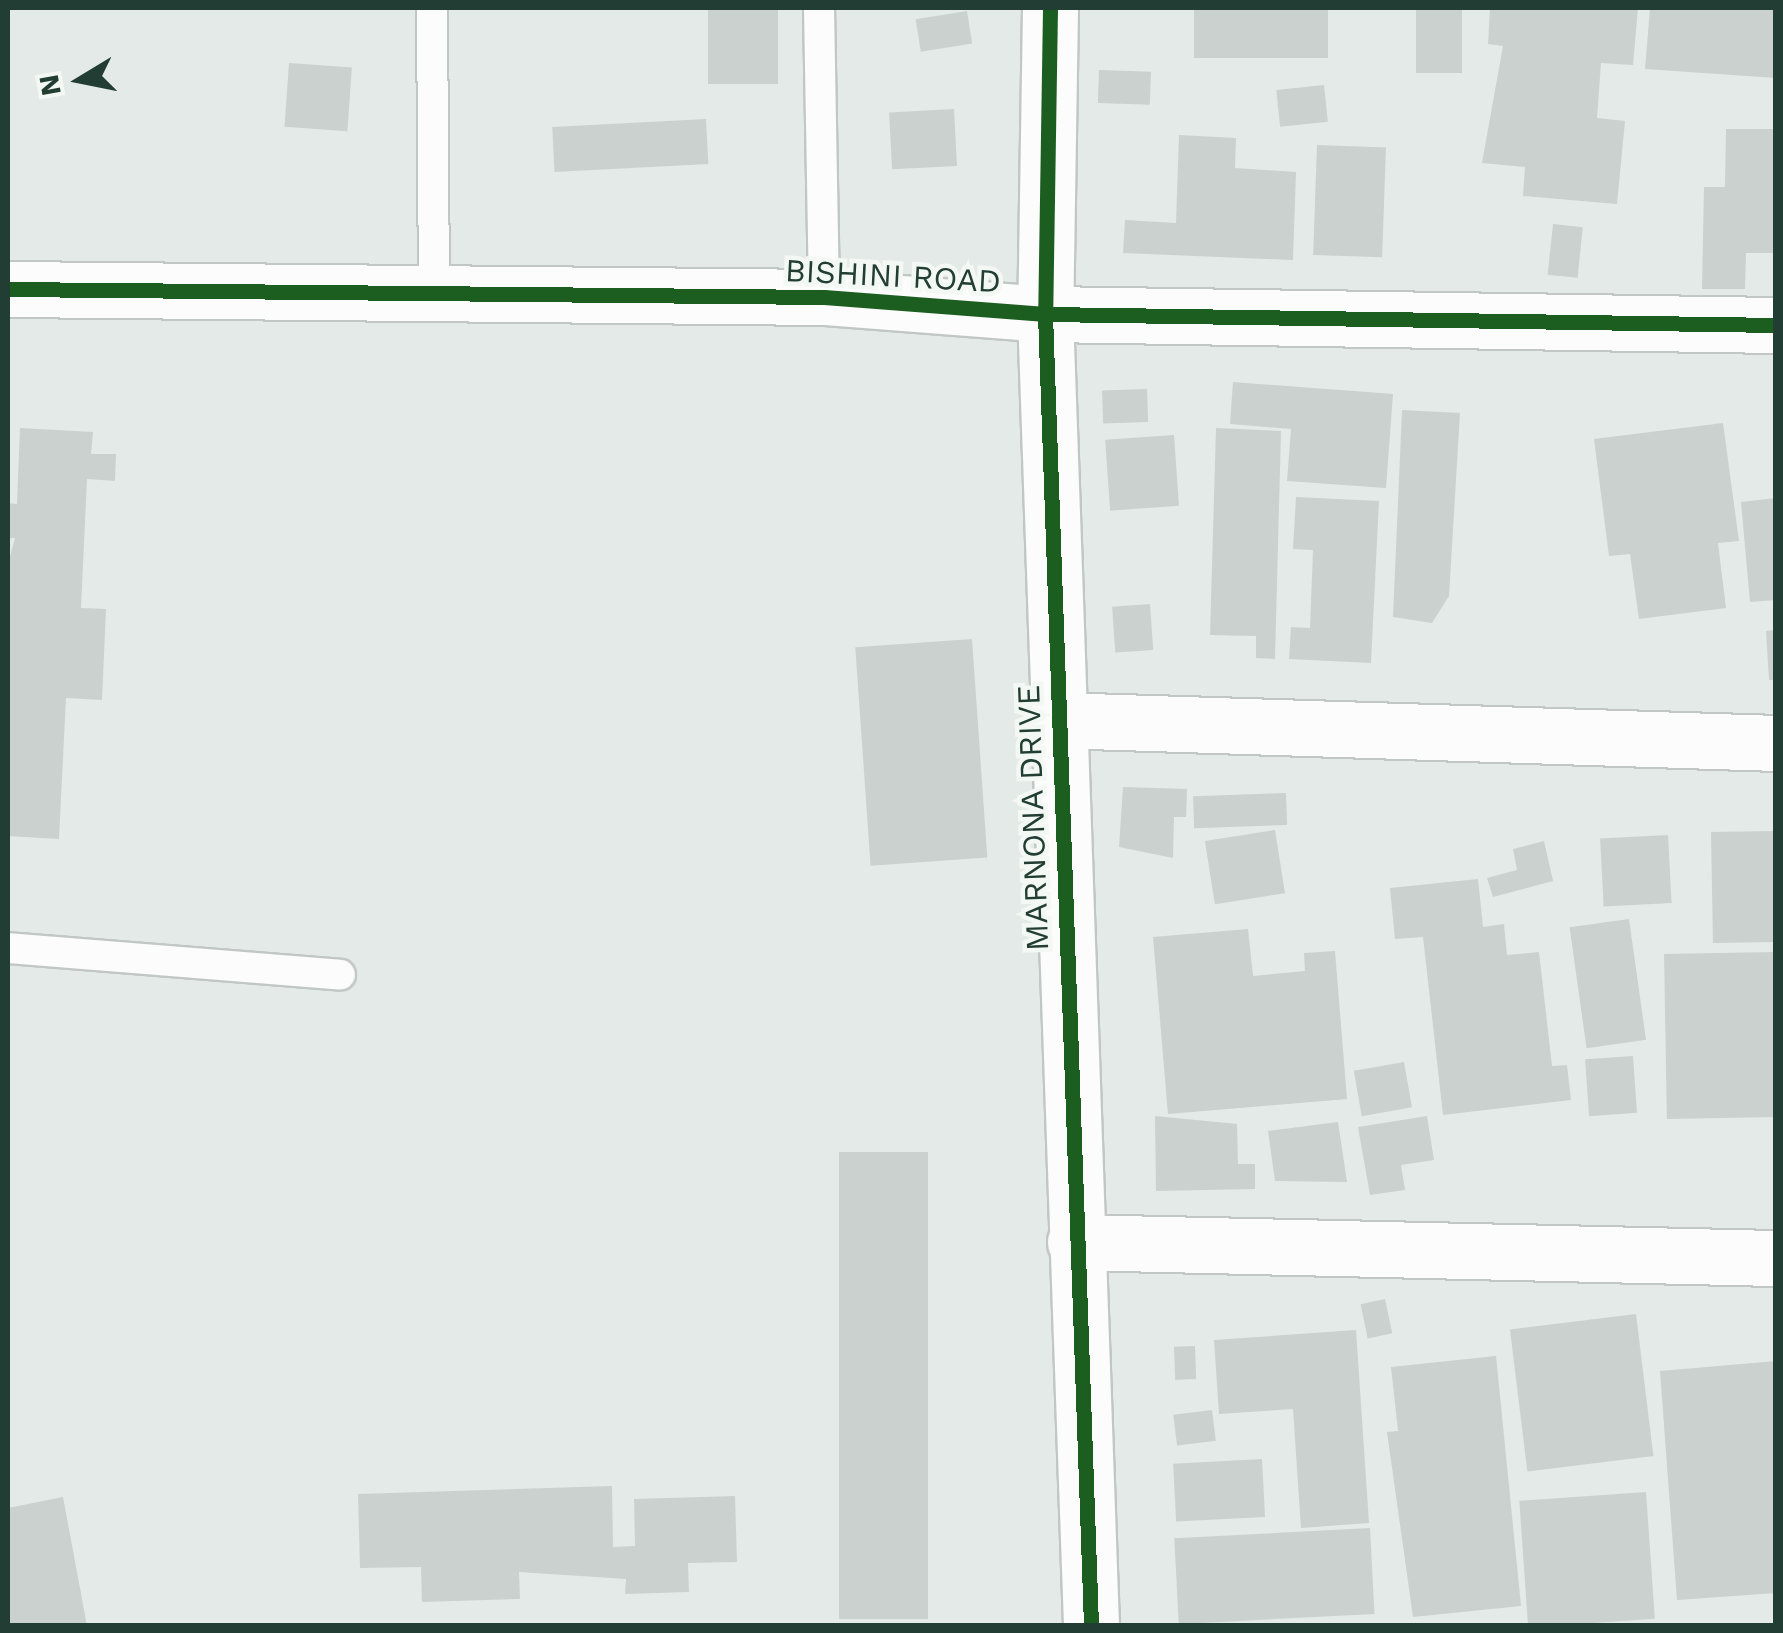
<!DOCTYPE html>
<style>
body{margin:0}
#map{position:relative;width:1783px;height:1633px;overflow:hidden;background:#e4eae7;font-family:"Work Sans",sans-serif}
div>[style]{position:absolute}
.building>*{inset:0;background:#cbd1ce;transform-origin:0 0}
.roads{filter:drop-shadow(2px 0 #c1c7c4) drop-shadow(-2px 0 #c1c7c4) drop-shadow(0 2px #c1c7c4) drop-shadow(0 -2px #c1c7c4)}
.lane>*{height:30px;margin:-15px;padding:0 15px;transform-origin:15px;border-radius:15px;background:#fbfcfb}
.street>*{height:55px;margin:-27.5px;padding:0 27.5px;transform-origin:27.5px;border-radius:27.5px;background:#fbfcfb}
.cycleway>*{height:15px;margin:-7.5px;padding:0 7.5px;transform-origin:7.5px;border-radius:7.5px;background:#1b5e20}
span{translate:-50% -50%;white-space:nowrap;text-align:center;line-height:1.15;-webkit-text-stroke:9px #f3f8f5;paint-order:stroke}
.street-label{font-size:32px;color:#223d34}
.frame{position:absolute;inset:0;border:10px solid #223d34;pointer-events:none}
.north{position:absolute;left:30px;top:30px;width:100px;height:100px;-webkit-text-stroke:8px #f3f8f5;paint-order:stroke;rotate:260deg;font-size:28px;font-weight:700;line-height:40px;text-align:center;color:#223d34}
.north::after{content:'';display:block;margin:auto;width:35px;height:45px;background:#223d34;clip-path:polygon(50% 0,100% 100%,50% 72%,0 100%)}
</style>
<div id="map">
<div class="building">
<i style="left:708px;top:8px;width:70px;height:76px"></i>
<i style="left:1194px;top:8px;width:134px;height:50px"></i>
<i style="left:1416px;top:8px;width:46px;height:65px"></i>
<i style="clip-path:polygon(1490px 8px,1638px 8px,1633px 65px,1601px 63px,1597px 118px,1625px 121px,1617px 204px,1523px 196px,1525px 167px,1482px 163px,1503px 46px,1488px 44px)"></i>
<i style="clip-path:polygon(1650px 8px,1776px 8px,1776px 78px,1645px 69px)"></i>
<i style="left:967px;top:11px;width:33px;height:52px;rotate:81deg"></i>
<i style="left:289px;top:63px;width:63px;height:64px;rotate:4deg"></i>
<i style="left:1099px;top:70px;width:52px;height:33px;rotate:2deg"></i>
<i style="left:1324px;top:85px;width:37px;height:48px;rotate:84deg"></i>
<i style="left:954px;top:109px;width:57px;height:65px;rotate:87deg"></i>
<i style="left:706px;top:119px;width:45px;height:154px;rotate:87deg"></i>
<i style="clip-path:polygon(1726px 129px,1776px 129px,1776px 253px,1746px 253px,1745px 289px,1702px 289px,1704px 187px,1725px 187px)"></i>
<i style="clip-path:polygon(1179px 135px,1236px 138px,1235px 168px,1296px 172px,1293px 260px,1123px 253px,1125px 220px,1176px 223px)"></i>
<i style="left:1317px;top:145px;width:69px;height:110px;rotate:2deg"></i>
<i style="left:1553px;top:224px;width:30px;height:51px;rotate:6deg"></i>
<i style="clip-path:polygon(1233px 382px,1393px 394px,1386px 488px,1287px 481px,1291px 429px,1230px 424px)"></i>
<i style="left:1147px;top:389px;width:33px;height:45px;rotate:88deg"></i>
<i style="clip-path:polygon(1402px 410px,1460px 413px,1449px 596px,1432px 623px,1393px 617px)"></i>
<i style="clip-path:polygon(1723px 423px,1739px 541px,1718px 543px,1726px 608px,1639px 619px,1630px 554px,1609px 556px,1594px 439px)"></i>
<i style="clip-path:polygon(20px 428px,93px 432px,91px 454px,116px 454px,115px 481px,87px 479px,81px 608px,106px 609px,102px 700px,66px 698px,59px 839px,8px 836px,8px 564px,15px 538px,8px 538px,8px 503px,17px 504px)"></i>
<i style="clip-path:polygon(1216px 428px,1281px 431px,1275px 659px,1256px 658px,1256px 636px,1210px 635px)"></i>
<i style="left:1174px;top:435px;width:71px;height:69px;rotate:86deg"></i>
<i style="clip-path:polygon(1296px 497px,1379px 501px,1371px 663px,1289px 659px,1291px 627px,1310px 628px,1313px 550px,1293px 549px)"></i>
<i style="clip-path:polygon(1776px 498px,1776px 600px,1750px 602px,1741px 502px)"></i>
<i style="left:1150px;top:604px;width:46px;height:38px;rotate:86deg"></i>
<i style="clip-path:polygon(1776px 630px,1776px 680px,1769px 680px,1766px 631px)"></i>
<i style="left:972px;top:639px;width:219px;height:117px;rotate:86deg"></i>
<i style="clip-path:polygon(1123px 787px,1187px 789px,1186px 817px,1174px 817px,1173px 858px,1119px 847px)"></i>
<i style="left:1286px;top:793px;width:32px;height:93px;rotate:88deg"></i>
<i style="left:1275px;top:830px;width:64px;height:71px;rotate:81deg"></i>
<i style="left:1775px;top:831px;width:111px;height:64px;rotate:89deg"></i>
<i style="left:1668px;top:835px;width:68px;height:68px;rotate:87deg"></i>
<i style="clip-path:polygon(1544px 841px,1553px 881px,1493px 897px,1487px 878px,1517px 870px,1513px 849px)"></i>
<i style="clip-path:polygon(1478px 879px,1483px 927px,1504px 924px,1507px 955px,1539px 952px,1552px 1066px,1567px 1065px,1571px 1100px,1443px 1115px,1423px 937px,1395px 939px,1390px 888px)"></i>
<i style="left:1629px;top:919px;width:122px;height:60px;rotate:82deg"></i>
<i style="clip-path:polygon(1248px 929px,1253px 976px,1305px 971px,1304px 953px,1335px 951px,1347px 1099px,1168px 1114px,1153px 937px)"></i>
<i style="left:1774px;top:952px;width:165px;height:110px;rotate:89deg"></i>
<i style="left:1633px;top:1056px;width:57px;height:48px;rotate:86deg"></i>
<i style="left:1404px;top:1062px;width:46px;height:51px;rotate:80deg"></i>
<i style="clip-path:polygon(1155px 1116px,1237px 1124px,1238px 1164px,1255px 1164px,1255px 1189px,1156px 1191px)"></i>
<i style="clip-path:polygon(1427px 1116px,1434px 1160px,1401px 1165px,1405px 1190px,1370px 1195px,1358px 1127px)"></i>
<i style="clip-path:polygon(1338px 1122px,1347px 1182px,1275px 1181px,1268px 1131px)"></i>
<i style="left:839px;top:1152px;width:89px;height:467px"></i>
<i style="left:1385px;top:1299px;width:35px;height:25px;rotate:78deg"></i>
<i style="left:1636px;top:1314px;width:143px;height:127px;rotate:83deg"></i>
<i style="clip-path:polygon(1356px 1330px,1369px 1523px,1301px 1528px,1293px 1409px,1219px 1414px,1214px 1340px)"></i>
<i style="left:1195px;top:1346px;width:33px;height:21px;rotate:88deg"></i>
<i style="clip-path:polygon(1496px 1356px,1521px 1606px,1413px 1617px,1387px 1432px,1398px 1431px,1391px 1367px)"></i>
<i style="clip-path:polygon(1776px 1361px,1776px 1593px,1677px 1600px,1660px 1371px)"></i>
<i style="left:1212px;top:1410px;width:31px;height:39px;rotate:83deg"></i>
<i style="left:1262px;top:1459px;width:58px;height:89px;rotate:87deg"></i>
<i style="clip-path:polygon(612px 1486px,613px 1547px,635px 1546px,634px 1499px,735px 1496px,737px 1562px,688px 1563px,689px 1592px,625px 1594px,626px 1579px,519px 1572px,520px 1599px,422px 1602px,421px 1567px,360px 1568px,358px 1494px)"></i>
<i style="left:1646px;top:1492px;width:127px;height:127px;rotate:86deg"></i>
<i style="clip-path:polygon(63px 1497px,87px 1626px,8px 1623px,8px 1508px)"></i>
<i style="left:1370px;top:1528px;width:86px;height:196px;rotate:87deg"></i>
</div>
<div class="roads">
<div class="lane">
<i style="left:432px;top:8px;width:284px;rotate:89.6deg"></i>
<i style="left:819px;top:8px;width:289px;rotate:89deg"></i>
<i style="left:8px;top:948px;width:333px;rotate:4.6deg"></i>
</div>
<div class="street">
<i style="left:1050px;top:8px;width:306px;rotate:90.9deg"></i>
<i style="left:1045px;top:314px;width:1313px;rotate:87.99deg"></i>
<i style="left:8px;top:289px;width:816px;rotate:0.56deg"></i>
<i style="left:824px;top:297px;width:222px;rotate:4.4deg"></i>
<i style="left:1045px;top:314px;width:731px;rotate:0.86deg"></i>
<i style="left:1057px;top:720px;width:719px;rotate:1.83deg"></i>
<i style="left:1075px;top:1242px;width:701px;rotate:1.31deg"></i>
</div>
</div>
<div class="cycleway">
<i style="left:1050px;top:8px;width:306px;rotate:90.9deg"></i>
<i style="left:1045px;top:314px;width:1313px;rotate:87.99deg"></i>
<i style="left:8px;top:289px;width:816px;rotate:0.56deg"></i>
<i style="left:824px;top:297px;width:222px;rotate:4.4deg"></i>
<i style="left:1045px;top:314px;width:731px;rotate:0.86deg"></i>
</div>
<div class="street-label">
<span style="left:893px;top:276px;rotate:3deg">BISHINI ROAD</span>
<span style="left:1033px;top:818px;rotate:-92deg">MARNONA DRIVE</span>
</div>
<div class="frame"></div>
<div class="north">N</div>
</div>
